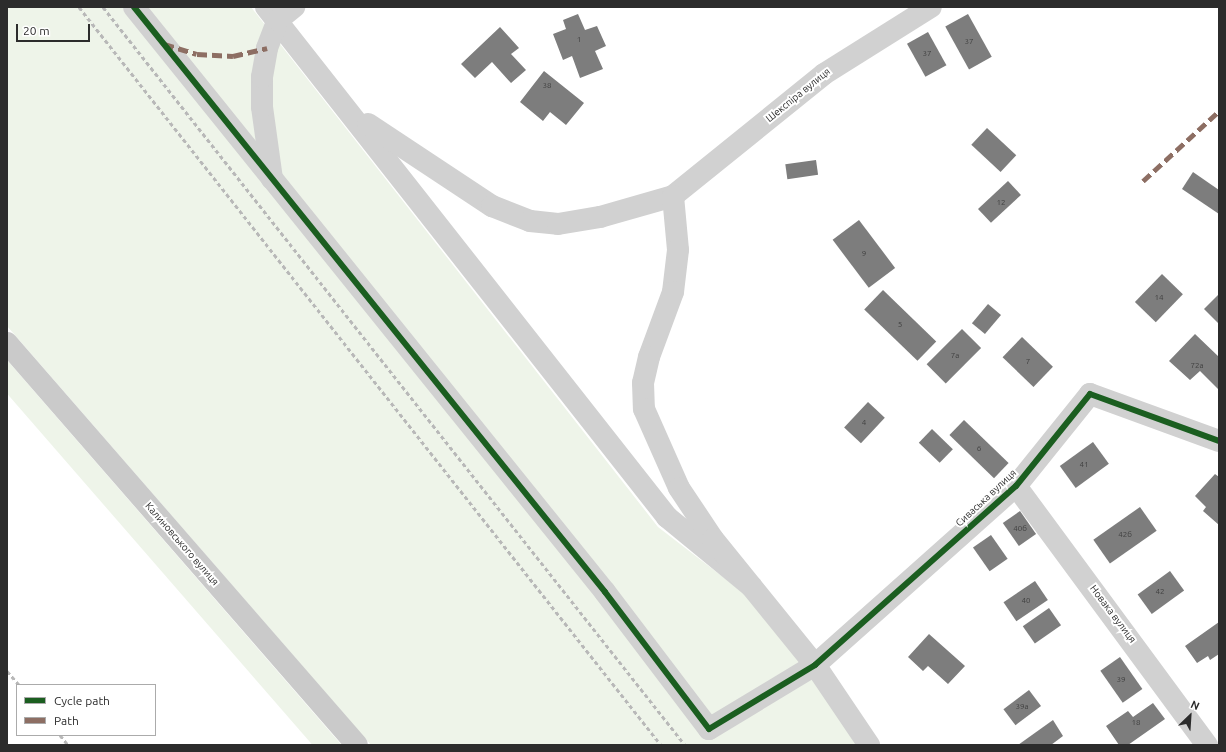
<!DOCTYPE html>
<meta charset="utf-8">
<style>
body{margin:0}
#map{position:relative;width:1226px;height:752px;overflow:hidden;background:#fff;font-family:Ubuntu,sans-serif}
div>[style]{position:absolute}
.green>*{inset:0;background:#eef4e9;transform-origin:0 0}
.building>*{inset:0;background:#7d7d7d;transform-origin:0 0}
.street>*{height:22px;margin:-11px;padding:0 11px;transform-origin:11px;border-radius:11px;background:#d1d1d1}
.secondary>*{height:22px;margin:-11px;padding:0 11px;transform-origin:11px;border-radius:11px;background:#cacaca}
.rail>*{height:3px;margin-top:-1.5px;transform-origin:0;background:repeating-linear-gradient(90deg,#b8b8b8 0 4px,transparent 0 7px)}
.quiet>*{height:5px;margin-top:-2.5px;transform-origin:0;background:repeating-linear-gradient(90deg,#8d6e63 0 10px,transparent 0 15px)}
.cycleway>*{height:6px;margin:-3px;padding:0 3px;transform-origin:3px;border-radius:3px;background:#1b5e20}
span{translate:-50% -50%;white-space:nowrap;text-align:center;line-height:1.15;-webkit-text-stroke:4px #fff;paint-order:stroke}
.number-label{font-size:8px;color:#404040}
.number-label span{-webkit-text-stroke-width:0}
.street-label{font-size:10px;color:#2c2c2c}
.frame{position:absolute;inset:0;border:8px solid #2c2c2c;pointer-events:none}
.legend{position:absolute;left:16px;top:684px;width:140px;height:52px;box-sizing:border-box;background:#fff;border:1px solid #ababab;margin:0;padding:5px 7px;list-style:none;font-size:12px;color:#2c2c2c}
.legend li{display:flex;align-items:center;gap:8px;height:20px}
.legend b{width:20px;border:1px solid #ababab}
.north{position:absolute;left:1170px;top:696px;width:40px;height:40px;-webkit-text-stroke:3px #fff;paint-order:stroke;rotate:25deg;font-size:11px;font-weight:700;line-height:16px;text-align:center;color:#2c2c2c}
.north::after{content:'';display:block;margin:auto;width:14px;height:18px;background:#2c2c2c;clip-path:polygon(50% 0,100% 100%,50% 72%,0 100%)}
.scale{position:absolute;left:16px;top:24px;width:74px;height:18px;box-sizing:border-box;border:2px solid #2c2c2c;border-top:0;padding-left:5px;font-size:12px;line-height:14px;white-space:nowrap;color:#2c2c2c;-webkit-text-stroke:3px #fff;paint-order:stroke}
</style>
<div id="map">
<div class="green">
<i style="clip-path:polygon(7px 7px,251px 7px,658px 527px,745px 594px,810px 674px,857px 745px,371px 745px,7px 326px)"></i>
<i style="left:7px;top:360px;width:510px;height:22px;rotate:49deg"></i>
</div>
<div class="building">
<i style="clip-path:polygon(578px 14px,585px 30px,597px 26px,606px 46px,595px 51px,603px 69px,580px 78px,572px 56px,563px 60px,553px 34px,566px 29px,563px 20px)"></i>
<i style="left:968px;top:14px;width:49px;height:26px;rotate:61deg"></i>
<i style="clip-path:polygon(500px 27px,519px 48px,511px 54px,526px 70px,511px 83px,492px 62px,475px 78px,461px 64px)"></i>
<i style="left:928px;top:32px;width:38px;height:24px;rotate:61deg"></i>
<i style="clip-path:polygon(544px 71px,584px 103px,566px 125px,550px 112px,543px 121px,520px 102px)"></i>
<i style="left:987px;top:128px;width:40px;height:23px;rotate:43deg"></i>
<i style="left:816px;top:160px;width:15px;height:31px;rotate:82deg"></i>
<i style="clip-path:polygon(1193px 172px,1219px 190px,1219px 214px,1182px 189px)"></i>
<i style="left:1008px;top:181px;width:19px;height:41px;rotate:47deg"></i>
<i style="left:859px;top:220px;width:60px;height:33px;rotate:53deg"></i>
<i style="left:1162px;top:274px;width:29px;height:39px;rotate:44deg"></i>
<i style="left:883px;top:290px;width:74px;height:27px;rotate:44deg"></i>
<i style="clip-path:polygon(1219px 294px,1219px 324px,1204px 309px)"></i>
<i style="left:988px;top:304px;width:17px;height:25px;rotate:40deg"></i>
<i style="left:962px;top:329px;width:27px;height:50px;rotate:45deg"></i>
<i style="clip-path:polygon(1195px 334px,1219px 357px,1219px 390px,1200px 371px,1190px 380px,1169px 361px)"></i>
<i style="left:1022px;top:337px;width:43px;height:28px;rotate:44deg"></i>
<i style="left:868px;top:402px;width:23px;height:35px;rotate:43deg"></i>
<i style="left:964px;top:420px;width:62px;height:21px;rotate:44deg"></i>
<i style="left:932px;top:429px;width:29px;height:19px;rotate:44deg"></i>
<i style="left:1093px;top:442px;width:27px;height:41px;rotate:54deg"></i>
<i style="clip-path:polygon(1215px 474px,1219px 477px,1219px 525px,1203px 511px,1206px 507px,1195px 496px)"></i>
<i style="left:1140px;top:507px;width:29px;height:57px;rotate:55deg"></i>
<i style="left:1020px;top:511px;width:28px;height:21px;rotate:55deg"></i>
<i style="left:991px;top:535px;width:29px;height:22px;rotate:55deg"></i>
<i style="left:1170px;top:571px;width:24px;height:40px;rotate:54deg"></i>
<i style="left:1035px;top:581px;width:23px;height:38px;rotate:56deg"></i>
<i style="left:1049px;top:608px;width:21px;height:32px;rotate:55deg"></i>
<i style="clip-path:polygon(1219px 622px,1219px 654px,1210px 660px,1208px 656px,1197px 663px,1185px 646px)"></i>
<i style="clip-path:polygon(929px 634px,965px 666px,948px 684px,928px 666px,923px 671px,908px 657px)"></i>
<i style="left:1120px;top:657px;width:39px;height:24px;rotate:55deg"></i>
<i style="left:1029px;top:690px;width:20px;height:32px;rotate:53deg"></i>
<i style="clip-path:polygon(1153px 703px,1165px 719px,1128px 745px,1119px 745px,1106px 726px,1128px 711px,1133px 717px)"></i>
<i style="clip-path:polygon(1053px 720px,1063px 736px,1051px 745px,1018px 745px)"></i>
</div>
<div class="street">
<i style="left:134px;top:7px;width:751px;rotate:51.16deg"></i>
<i style="left:605px;top:592px;width:172px;rotate:52.8deg"></i>
<i style="left:709px;top:729px;width:124px;rotate:-31.1deg"></i>
<i style="left:815px;top:665px;width:269px;rotate:-41.7deg"></i>
<i style="left:1016px;top:486px;width:118px;rotate:-51.2deg"></i>
<i style="left:1090px;top:394px;width:137px;rotate:20deg"></i>
<i style="left:266px;top:7px;width:649px;rotate:51.82deg"></i>
<i style="left:667px;top:517px;width:109px;rotate:39.4deg"></i>
<i style="left:368px;top:124px;width:149px;rotate:33.5deg"></i>
<i style="left:492px;top:206px;width:41px;rotate:21.5deg"></i>
<i style="left:530px;top:221px;width:28px;rotate:6deg"></i>
<i style="left:558px;top:224px;width:43px;rotate:-9.5deg"></i>
<i style="left:600px;top:217px;width:76px;rotate:-16deg"></i>
<i style="left:673px;top:196px;width:194px;rotate:-38.9deg"></i>
<i style="left:824px;top:74px;width:126px;rotate:-32.1deg"></i>
<i style="left:272px;top:179px;width:73px;rotate:-97.9deg"></i>
<i style="left:262px;top:107px;width:30px;rotate:-90deg"></i>
<i style="left:262px;top:77px;width:29px;rotate:-80deg"></i>
<i style="left:267px;top:48px;width:30px;rotate:-69deg"></i>
<i style="left:278px;top:20px;width:21px;rotate:-39deg"></i>
<i style="left:673px;top:196px;width:54px;rotate:84.7deg"></i>
<i style="left:678px;top:250px;width:42px;rotate:96.8deg"></i>
<i style="left:673px;top:292px;width:69px;rotate:110.3deg"></i>
<i style="left:649px;top:357px;width:27px;rotate:103deg"></i>
<i style="left:643px;top:383px;width:26px;rotate:88deg"></i>
<i style="left:644px;top:409px;width:86px;rotate:66.1deg"></i>
<i style="left:679px;top:488px;width:61px;rotate:56.3deg"></i>
<i style="left:713px;top:539px;width:162px;rotate:51deg"></i>
<i style="left:815px;top:665px;width:97px;rotate:56deg"></i>
<i style="left:1016px;top:486px;width:322px;rotate:53.6deg"></i>
</div>
<div class="secondary">
<i style="left:7px;top:343px;width:533px;rotate:48.96deg"></i>
</div>
<div class="rail">
<i style="left:79px;top:7px;width:940px;rotate:51.74deg"></i>
<i style="left:103px;top:7px;width:940px;rotate:51.74deg"></i>
<i style="left:7px;top:671px;width:18px;rotate:49deg"></i>
<i style="left:60px;top:735px;width:13px;rotate:51deg"></i>
</div>
<div class="quiet">
<i style="left:164px;top:44px;width:34px;rotate:17deg"></i>
<i style="left:197px;top:54px;width:36px;rotate:3deg"></i>
<i style="left:233px;top:56px;width:35px;rotate:-13deg"></i>
<i style="left:1143px;top:181px;width:103px;rotate:-42.6deg"></i>
</div>
<div class="cycleway">
<i style="left:134px;top:7px;width:751px;rotate:51.16deg"></i>
<i style="left:605px;top:592px;width:172px;rotate:52.8deg"></i>
<i style="left:709px;top:729px;width:124px;rotate:-31.1deg"></i>
<i style="left:815px;top:665px;width:269px;rotate:-41.7deg"></i>
<i style="left:1016px;top:486px;width:118px;rotate:-51.2deg"></i>
<i style="left:1090px;top:394px;width:137px;rotate:20deg"></i>
</div>
<div class="number-label">
<span style="left:579px;top:40px">1</span>
<span style="left:969px;top:42px">37</span>
<span style="left:927px;top:54px">37</span>
<span style="left:547px;top:86px">38</span>
<span style="left:1001px;top:203px">12</span>
<span style="left:864px;top:254px">9</span>
<span style="left:1159px;top:298px">14</span>
<span style="left:900px;top:325px">5</span>
<span style="left:955px;top:356px">7а</span>
<span style="left:1028px;top:362px">7</span>
<span style="left:1197px;top:366px">72а</span>
<span style="left:864px;top:423px">4</span>
<span style="left:979px;top:449px">6</span>
<span style="left:1084px;top:465px">41</span>
<span style="left:1020px;top:529px">40б</span>
<span style="left:1125px;top:535px">42б</span>
<span style="left:1160px;top:592px">42</span>
<span style="left:1026px;top:601px">40</span>
<span style="left:1121px;top:680px">39</span>
<span style="left:1022px;top:707px">39а</span>
<span style="left:1136px;top:723px">18</span>
</div>
<div class="street-label">
<span style="left:798px;top:95px;rotate:-39deg">Шекспіра вулиця</span>
<span style="left:986px;top:498px;rotate:-43deg">Сиваська вулиця</span>
<span style="left:182px;top:544px;rotate:49deg">Калиновського вулиця</span>
<span style="left:1113px;top:614px;rotate:53deg">Новака вулиця</span>
</div>
<div class="frame"></div>
<ul class="legend">
<li><b style="height:5px;background:#1b5e20"></b>Cycle path</li>
<li><b style="height:5px;background:#8d6e63"></b>Path</li>
</ul>
<div class="north">N</div>
<div class="scale">20 m</div>
</div>
